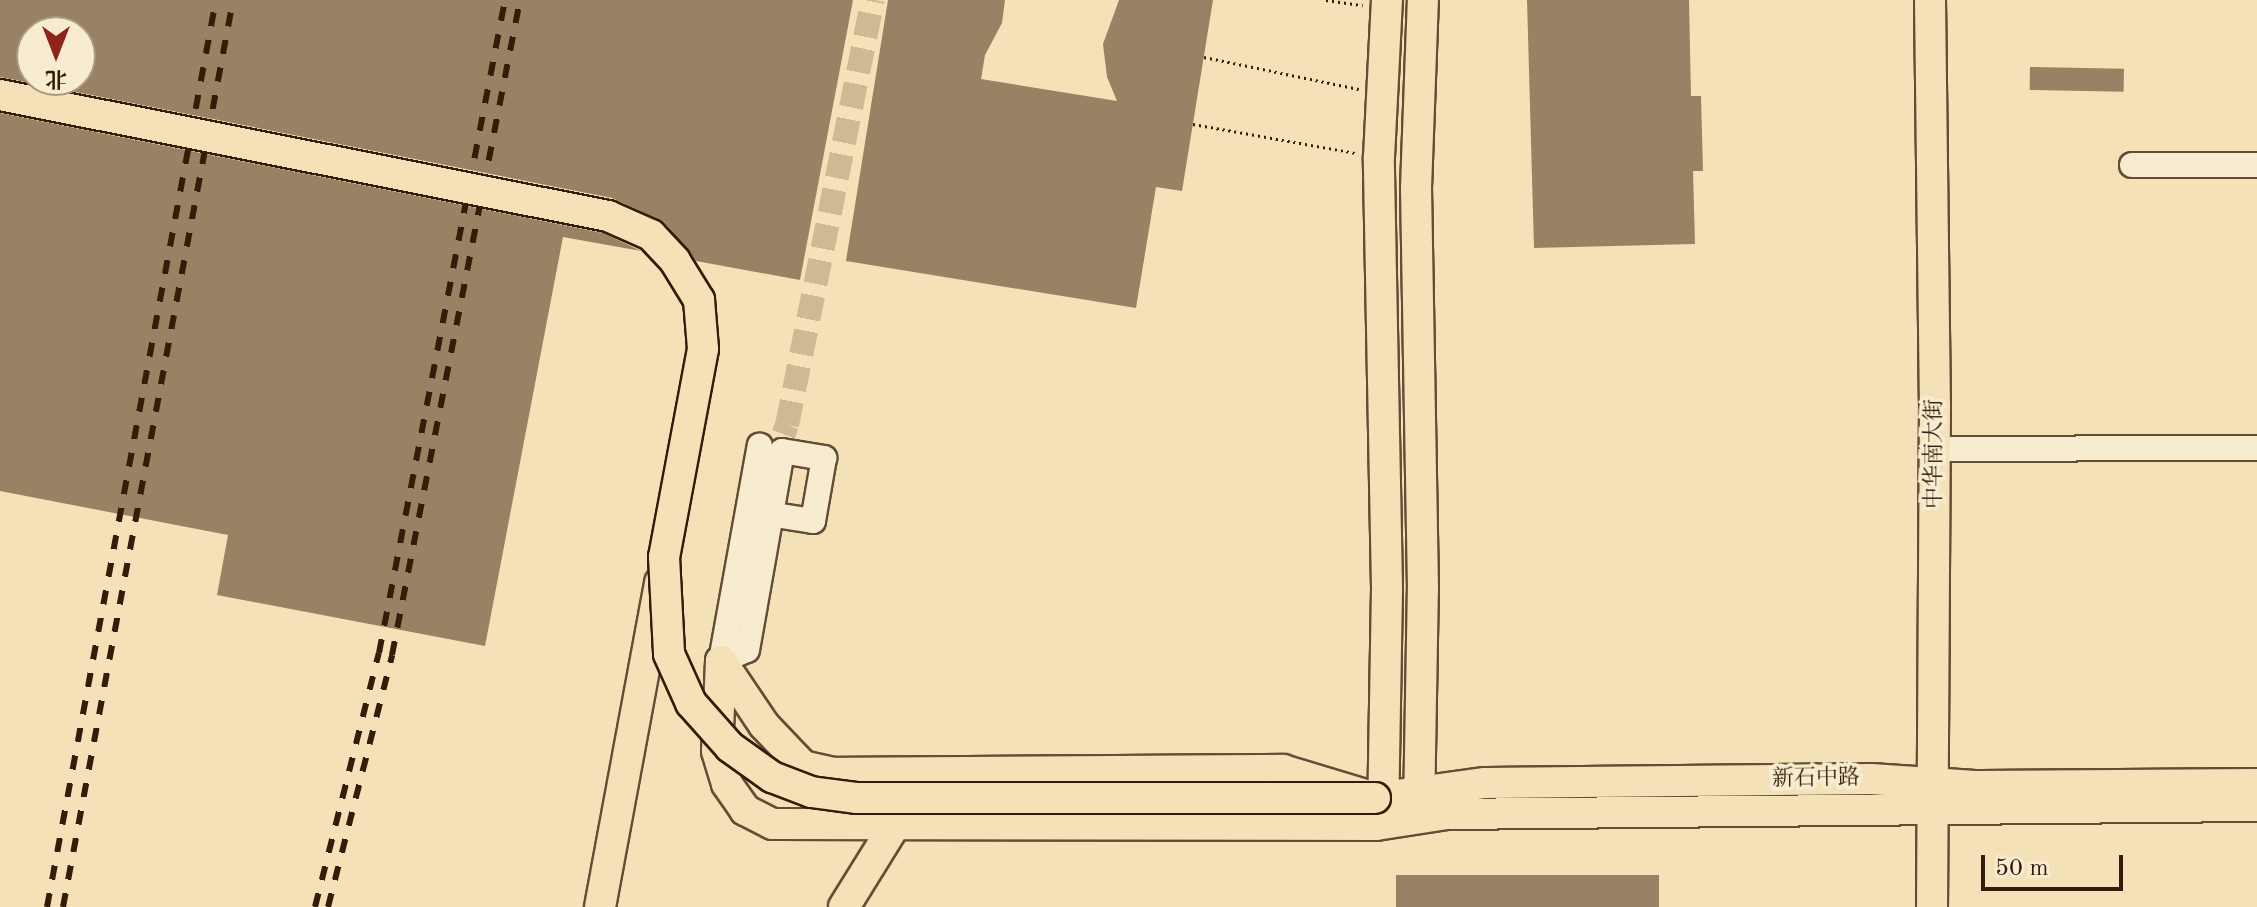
<!DOCTYPE html>
<meta charset="utf-8">
<style>
body{margin:0}
#map{position:relative;width:2257px;height:907px;overflow:hidden;background:#f4e1b7;font-family:"Old Standard TT","Noto Serif SC",serif}
div>[style]{position:absolute}
.building>*{inset:0;background:#978264;transform-origin:0 0}
.minor-tunnel>*{height:24px;margin-top:-12px;transform-origin:0;background:repeating-linear-gradient(90deg,#cdba94 0 24px,transparent 0 36px)}
.path>*{height:3px;margin-top:-1.5px;transform-origin:0;background:repeating-linear-gradient(90deg,#331c0a 0 2px,transparent 0 6px)}
.roads{filter:drop-shadow(2px 0 #634d35) drop-shadow(-2px 0 #634d35) drop-shadow(0 2px #634d35) drop-shadow(0 -2px #634d35)}
.minor>*{height:24px;margin:-12px;padding:0 12px;transform-origin:12px;border-radius:12px;background:#f8ecd0}
.major>*{height:30px;margin:-15px;padding:0 15px;transform-origin:15px;border-radius:15px;background:#f4e1b7}
.rail>*{height:6px;margin-top:-3px;transform-origin:0;background:repeating-linear-gradient(90deg,#331c0a 0 14px,transparent 0 28px)}
.bridges{filter:drop-shadow(2px 0 #331c0a) drop-shadow(-2px 0 #331c0a) drop-shadow(0 2px #331c0a) drop-shadow(0 -2px #331c0a)}
.major-bridge>*{height:30px;margin:-15px;padding:0 15px;transform-origin:15px;border-radius:15px;background:#f4e1b7}
span{translate:-50% -50%;white-space:nowrap;text-align:center;line-height:1.15;-webkit-text-stroke:7px #f8ecd0;paint-order:stroke}
.street-label{font-size:22px;color:#331c0a}
.north{position:absolute;left:16px;top:16px;width:80px;height:80px;box-sizing:border-box;background:#f8ecd0;border:2px solid #a99981;border-radius:50%;rotate:180deg;font-size:22px;font-weight:700;line-height:32px;text-align:center;color:#331c0a}
.north::after{content:'';display:block;margin:auto;width:28px;height:36px;background:#8f2418;clip-path:polygon(50% 0,100% 100%,50% 72%,0 100%)}
.scale{position:absolute;left:1981px;top:855px;width:142px;height:36px;box-sizing:border-box;border:4px solid #331c0a;border-top:0;padding-left:10px;font-size:24px;line-height:28px;white-space:nowrap;color:#331c0a;-webkit-text-stroke:6px #f8ecd0;paint-order:stroke}
</style>
<div id="map">
<div class="building">
<i style="clip-path:polygon(evenodd,0 0,853px 0,800px 280px,696px 261px,664px 222px,612px 198px,0 77px,0 0,32px 32px,80px 32px,80px 80px,32px 80px,32px 32px)"></i>
<i style="clip-path:polygon(888px 0,1005px 0,1002px 23px,985px 55px,981px 79px,1117px 101px,1107px 77px,1103px 44px,1119px 0,1213px 0,1182px 191px,1156px 187px,1136px 308px,846px 261px)"></i>
<i style="clip-path:polygon(1527px 0,1689px 0,1691px 96px,1701px 96px,1703px 171px,1693px 171px,1695px 244px,1534px 248px)"></i>
<i style="left:2030px;top:67px;width:94px;height:23px;rotate:1deg"></i>
<i style="clip-path:polygon(0 113px,603px 233px,641px 251px,563px 237px,485px 646px,217px 595px,228px 535px,0 491px)"></i>
<i style="left:1396px;top:875px;width:263px;height:32px"></i>
</div>
<div class="minor-tunnel">
<i style="left:771px;top:468px;width:46px;rotate:-69.6deg"></i>
<i style="left:787px;top:425px;width:434px;rotate:-78.6deg"></i>
</div>
<div class="path">
<i style="left:1326px;top:0;width:37px;rotate:8deg"></i>
<i style="left:1204px;top:57px;width:158px;rotate:11.7deg"></i>
<i style="left:1193px;top:124px;width:166px;rotate:10.1deg"></i>
</div>
<div class="roads">
<div class="minor">
<i style="left:2132px;top:165px;width:125px"></i>
<i style="left:1935px;top:449px;width:322px;rotate:-0.2deg"></i>
<i style="left:721px;top:661px;width:28px;rotate:-23deg"></i>
<i style="left:747px;top:650px;width:202px;rotate:-80deg"></i>
<i style="left:782px;top:451px;width:43px;rotate:9.5deg"></i>
<i style="left:824px;top:458px;width:64px;rotate:99.9deg"></i>
<i style="left:813px;top:521px;width:32px;rotate:-171deg"></i>
<i style="left:721px;top:661px;width:219px;rotate:-79.8deg"></i>
</div>
<div class="major">
<i style="left:1930px;top:0;width:405px;rotate:89.3deg"></i>
<i style="left:1935px;top:405px;width:502px;rotate:90.34deg"></i>
<i style="left:721px;top:661px;width:90px;rotate:92.5deg"></i>
<i style="left:717px;top:751px;width:34px;rotate:73deg"></i>
<i style="left:727px;top:784px;width:32px;rotate:55deg"></i>
<i style="left:745px;top:810px;width:31px;rotate:27deg"></i>
<i style="left:773px;top:824px;width:603px;rotate:0.1deg"></i>
<i style="left:1376px;top:825px;width:72px;rotate:-8.8deg"></i>
<i style="left:1447px;top:814px;width:810px;rotate:-0.57deg"></i>
<i style="left:721px;top:661px;width:77px;rotate:56.1deg"></i>
<i style="left:764px;top:725px;width:57px;rotate:46.4deg"></i>
<i style="left:803px;top:766px;width:32px;rotate:13deg"></i>
<i style="left:834px;top:773px;width:449px;rotate:-0.4deg"></i>
<i style="left:1283px;top:770px;width:96px;rotate:16.9deg"></i>
<i style="left:1375px;top:798px;width:111px;rotate:-7.8deg"></i>
<i style="left:1485px;top:783px;width:386px;rotate:-0.6deg"></i>
<i style="left:1871px;top:779px;width:104px;rotate:3.9deg"></i>
<i style="left:1975px;top:786px;width:282px;rotate:-0.4deg"></i>
<i style="left:1419px;top:812px;width:223px;rotate:-89deg"></i>
<i style="left:1423px;top:589px;width:401px;rotate:-91deg"></i>
<i style="left:1416px;top:188px;width:188px;rotate:-87.9deg"></i>
<i style="left:1383px;top:818px;width:230px;rotate:-89deg"></i>
<i style="left:1387px;top:588px;width:431px;rotate:-91.1deg"></i>
<i style="left:1379px;top:157px;width:157px;rotate:-87.1deg"></i>
<i style="left:600px;top:907px;width:330px;rotate:-79.5deg"></i>
<i style="left:844px;top:907px;width:118px;rotate:-58.2deg"></i>
</div>
</div>
<div class="rail">
<i style="left:47px;top:907px;width:923px;rotate:-79.45deg"></i>
<i style="left:63px;top:907px;width:923px;rotate:-79.38deg"></i>
<i style="left:315px;top:907px;width:262px;rotate:-75.9deg"></i>
<i style="left:379px;top:653px;width:665px;rotate:-79.08deg"></i>
<i style="left:328px;top:907px;width:260px;rotate:-75.7deg"></i>
<i style="left:392px;top:655px;width:667px;rotate:-78.94deg"></i>
</div>
<div class="bridges">
<div class="major-bridge">
<i style="left:0;top:95px;width:620px;rotate:11.26deg"></i>
<i style="left:608px;top:216px;width:47px;rotate:23.8deg"></i>
<i style="left:651px;top:235px;width:35px;rotate:47deg"></i>
<i style="left:675px;top:261px;width:46px;rotate:58.4deg"></i>
<i style="left:699px;top:300px;width:49px;rotate:85.3deg"></i>
<i style="left:703px;top:349px;width:212px;rotate:100.6deg"></i>
<i style="left:664px;top:557px;width:97px;rotate:87deg"></i>
<i style="left:669px;top:654px;width:54px;rotate:65.8deg"></i>
<i style="left:691px;top:703px;width:59px;rotate:48.4deg"></i>
<i style="left:730px;top:747px;width:52px;rotate:35.5deg"></i>
<i style="left:772px;top:777px;width:42px;rotate:21deg"></i>
<i style="left:811px;top:792px;width:45px;rotate:7.6deg"></i>
<i style="left:856px;top:798px;width:519px"></i>
</div>
</div>
<div class="street-label">
<span style="left:1935px;top:454px;rotate:-90deg">中华南大街</span>
<span style="left:1816px;top:779px;rotate:-1deg">新石中路</span>
</div>
<div class="north">北</div>
<div class="scale">50 m</div>
</div>
